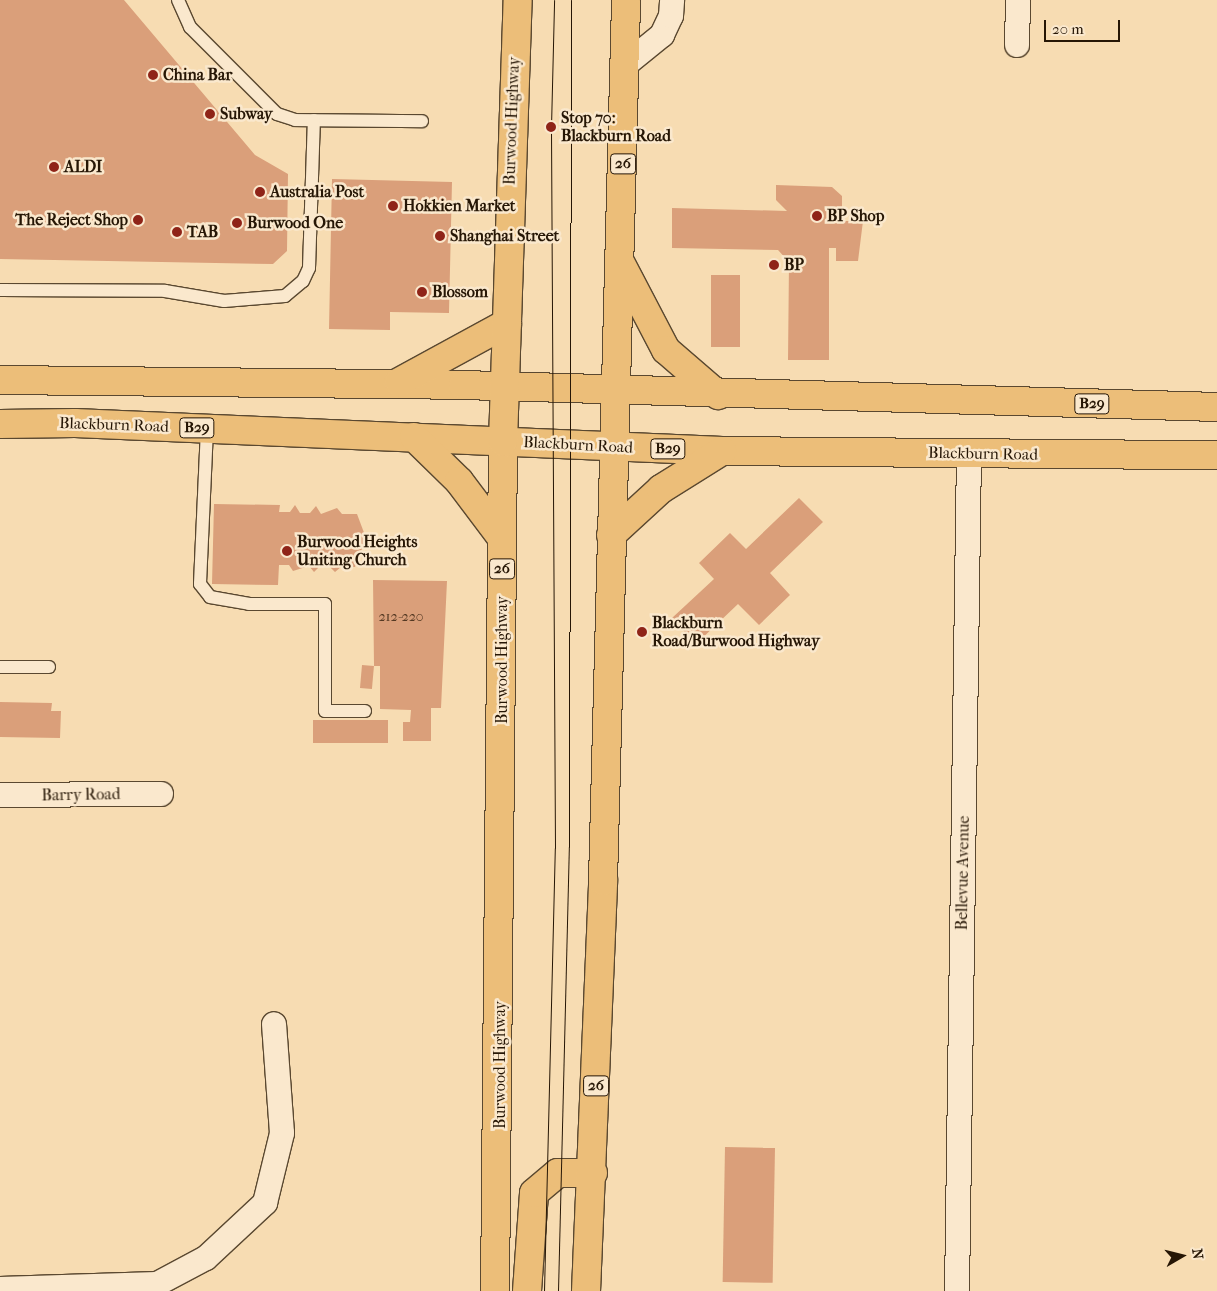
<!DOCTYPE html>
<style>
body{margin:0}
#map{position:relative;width:1217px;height:1291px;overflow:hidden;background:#f7dcb2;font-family:"IM FELL French Canon",serif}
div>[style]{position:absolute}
.building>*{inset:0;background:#da9f7a;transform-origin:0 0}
.roads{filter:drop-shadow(1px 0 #5a4830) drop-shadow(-1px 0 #5a4830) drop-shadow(0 1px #5a4830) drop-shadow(0 -1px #5a4830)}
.service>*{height:12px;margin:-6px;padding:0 6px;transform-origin:6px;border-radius:6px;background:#fae8cd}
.minor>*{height:24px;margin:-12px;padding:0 12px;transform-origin:12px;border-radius:12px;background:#fae8cd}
.primary>*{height:28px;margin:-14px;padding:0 14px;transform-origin:14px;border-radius:14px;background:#ecbe79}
.trunk>*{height:28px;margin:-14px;padding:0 14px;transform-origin:14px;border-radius:14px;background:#ecbe79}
.tram>*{height:1px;margin:-0.5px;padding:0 0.5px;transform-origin:0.5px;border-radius:0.5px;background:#261605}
.dots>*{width:14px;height:14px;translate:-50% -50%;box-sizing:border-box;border:2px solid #fae8cd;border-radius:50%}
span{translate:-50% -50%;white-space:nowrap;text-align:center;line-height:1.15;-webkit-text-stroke:5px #fae8cd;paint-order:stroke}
.number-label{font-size:14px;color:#533822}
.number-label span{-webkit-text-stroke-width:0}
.shield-label span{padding:1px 4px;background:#fae8cd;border:1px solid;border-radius:4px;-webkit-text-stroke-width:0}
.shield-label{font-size:15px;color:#261605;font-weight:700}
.poi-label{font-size:16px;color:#261605;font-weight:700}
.left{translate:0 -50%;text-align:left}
.right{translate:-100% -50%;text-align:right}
.street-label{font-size:16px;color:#261605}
.north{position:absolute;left:1157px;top:1231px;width:50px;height:50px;-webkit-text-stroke:4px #fae8cd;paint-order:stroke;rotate:82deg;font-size:14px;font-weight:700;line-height:20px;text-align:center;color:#261605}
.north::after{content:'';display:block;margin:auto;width:18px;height:22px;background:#261605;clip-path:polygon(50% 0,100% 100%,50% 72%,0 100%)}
.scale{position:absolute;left:1044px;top:20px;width:76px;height:22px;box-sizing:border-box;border:2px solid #261605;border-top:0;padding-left:6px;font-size:15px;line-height:18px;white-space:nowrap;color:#261605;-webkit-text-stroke:4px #fae8cd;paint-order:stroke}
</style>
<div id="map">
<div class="building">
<i style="clip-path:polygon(0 0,124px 0,255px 155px,288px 174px,287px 251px,273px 264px,0 259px)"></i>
<i style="clip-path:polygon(332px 179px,452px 182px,449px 313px,390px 312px,390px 330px,329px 329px)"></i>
<i style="clip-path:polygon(776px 185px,832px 187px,842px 196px,842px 221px,863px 221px,858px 261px,836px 261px,836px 248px,829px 248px,829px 360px,788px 360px,789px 262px,778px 250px,672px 248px,672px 208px,787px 211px,776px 200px)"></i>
<i style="left:711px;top:275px;width:29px;height:72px"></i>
<i style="clip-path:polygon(799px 498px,823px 522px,770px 573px,790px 595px,759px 625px,738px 604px,696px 644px,672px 618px,714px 579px,699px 563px,730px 533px,746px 549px)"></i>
<i style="clip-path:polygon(214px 504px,280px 505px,279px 512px,290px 512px,295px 505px,300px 513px,310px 513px,316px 506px,321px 514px,337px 508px,342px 514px,357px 514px,366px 538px,355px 567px,341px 567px,335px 572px,330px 567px,320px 566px,314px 572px,309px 566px,293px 571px,289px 565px,279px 565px,278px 585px,212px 584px)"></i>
<i style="clip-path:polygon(373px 580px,447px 581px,441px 708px,431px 708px,431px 741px,403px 741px,403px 722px,410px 722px,411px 710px,380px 709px,380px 666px,374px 666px)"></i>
<i style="left:362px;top:665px;width:12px;height:23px;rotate:5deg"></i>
<i style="clip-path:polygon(0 702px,52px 703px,51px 711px,61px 711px,60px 738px,0 737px)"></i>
<i style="left:313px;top:720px;width:75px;height:23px"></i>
<i style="left:725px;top:1147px;width:50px;height:135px;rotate:1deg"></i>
</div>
<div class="roads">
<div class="service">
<i style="left:178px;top:0;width:30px;rotate:66deg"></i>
<i style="left:190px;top:27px;width:123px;rotate:45deg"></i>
<i style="left:277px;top:114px;width:19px;rotate:18deg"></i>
<i style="left:295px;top:120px;width:127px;rotate:0.5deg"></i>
<i style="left:0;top:290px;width:165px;rotate:0.3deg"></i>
<i style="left:165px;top:291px;width:60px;rotate:9.6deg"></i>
<i style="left:224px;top:301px;width:61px;rotate:-4.7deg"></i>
<i style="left:285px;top:296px;width:23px;rotate:-40deg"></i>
<i style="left:303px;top:281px;width:14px;rotate:-65deg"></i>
<i style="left:309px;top:268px;width:148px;rotate:-88.1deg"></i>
<i style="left:207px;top:429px;width:155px;rotate:92.6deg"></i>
<i style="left:200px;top:584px;width:16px;rotate:52deg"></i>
<i style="left:210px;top:597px;width:40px;rotate:10deg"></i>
<i style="left:249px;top:604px;width:76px"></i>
<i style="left:325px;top:604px;width:107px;rotate:90deg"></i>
<i style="left:325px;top:711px;width:40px"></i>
<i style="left:0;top:667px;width:49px"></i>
</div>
<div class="minor">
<i style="left:1017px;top:45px;width:45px;rotate:-88.7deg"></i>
<i style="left:625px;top:65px;width:48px;rotate:-39deg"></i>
<i style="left:662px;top:35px;width:21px;rotate:-65deg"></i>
<i style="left:671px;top:16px;width:16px;rotate:-86deg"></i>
<i style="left:0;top:795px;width:161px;rotate:-0.4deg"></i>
<i style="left:0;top:1289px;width:157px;rotate:-1.8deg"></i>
<i style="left:157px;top:1284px;width:55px;rotate:-28deg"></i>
<i style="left:206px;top:1258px;width:81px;rotate:-43deg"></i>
<i style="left:265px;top:1203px;width:72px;rotate:-76.3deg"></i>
<i style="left:282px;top:1133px;width:109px;rotate:-94.2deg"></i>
<i style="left:957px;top:1291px;width:837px;rotate:-89.18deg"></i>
</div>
<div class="primary">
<i style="left:621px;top:264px;width:97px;rotate:62.4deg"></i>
<i style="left:666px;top:350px;width:69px;rotate:40.9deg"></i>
<i style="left:0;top:380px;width:463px;rotate:0.6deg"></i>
<i style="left:463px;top:385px;width:754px;rotate:1.67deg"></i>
<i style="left:399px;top:382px;width:123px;rotate:-28.6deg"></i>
<i style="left:0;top:424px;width:75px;rotate:-0.8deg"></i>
<i style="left:75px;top:423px;width:648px;rotate:2.48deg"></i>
<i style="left:722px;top:451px;width:495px;rotate:0.5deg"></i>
<i style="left:414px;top:437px;width:63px;rotate:44.4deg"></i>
<i style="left:459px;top:481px;width:71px;rotate:53deg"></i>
<i style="left:611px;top:535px;width:68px;rotate:-42.6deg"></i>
<i style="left:661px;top:489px;width:72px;rotate:-31.9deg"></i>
</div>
<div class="trunk">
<i style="left:495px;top:1291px;width:849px;rotate:-89.46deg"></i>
<i style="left:503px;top:442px;width:442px;rotate:-88.1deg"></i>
<i style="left:527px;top:1291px;width:98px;rotate:-85.9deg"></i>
<i style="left:534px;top:1193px;width:31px;rotate:-40deg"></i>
<i style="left:558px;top:1173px;width:35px"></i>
<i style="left:586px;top:1291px;width:410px;rotate:-87.6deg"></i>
<i style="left:603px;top:881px;width:881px;rotate:-88.5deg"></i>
</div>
</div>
<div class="tram">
<i style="left:544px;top:1291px;width:443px;rotate:-88.6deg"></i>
<i style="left:555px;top:848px;width:721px;rotate:-90.32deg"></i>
<i style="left:551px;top:127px;width:127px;rotate:-88.6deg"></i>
<i style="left:558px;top:1291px;width:444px;rotate:-88.6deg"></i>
<i style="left:569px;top:847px;width:847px;rotate:-89.86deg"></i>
</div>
<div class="dots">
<i style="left:153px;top:75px;background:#8f2418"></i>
<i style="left:210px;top:114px;background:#8f2418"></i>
<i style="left:551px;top:127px;background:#8f2418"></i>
<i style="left:54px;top:167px;background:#8f2418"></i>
<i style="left:260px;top:192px;background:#8f2418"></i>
<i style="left:393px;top:206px;background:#8f2418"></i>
<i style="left:817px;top:216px;background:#8f2418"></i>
<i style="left:138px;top:220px;background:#8f2418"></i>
<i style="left:237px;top:223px;background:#8f2418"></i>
<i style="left:177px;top:232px;background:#8f2418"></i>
<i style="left:440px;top:236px;background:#8f2418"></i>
<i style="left:774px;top:265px;background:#8f2418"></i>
<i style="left:422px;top:292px;background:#8f2418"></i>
<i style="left:287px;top:551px;background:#8f2418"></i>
<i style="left:642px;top:632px;background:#8f2418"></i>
</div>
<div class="number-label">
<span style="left:401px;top:617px">212-220</span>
</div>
<div class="shield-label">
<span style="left:623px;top:164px">26</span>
<span style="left:1092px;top:404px">B29</span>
<span style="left:197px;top:428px">B29</span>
<span style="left:668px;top:449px">B29</span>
<span style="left:502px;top:569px">26</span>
<span style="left:596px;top:1086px">26</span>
</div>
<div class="poi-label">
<span class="left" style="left:163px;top:75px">China Bar</span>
<span class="left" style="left:220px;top:114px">Subway</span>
<span class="left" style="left:561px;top:127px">Stop 70:<br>Blackburn Road</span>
<span class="left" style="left:64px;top:167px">ALDI</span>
<span class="left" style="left:270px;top:192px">Australia Post</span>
<span class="left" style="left:403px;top:206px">Hokkien Market</span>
<span class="left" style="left:827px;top:216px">BP Shop</span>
<span class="right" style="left:128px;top:220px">The Reject Shop</span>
<span class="left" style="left:247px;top:223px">Burwood One</span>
<span class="left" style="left:187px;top:232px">TAB</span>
<span class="left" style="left:450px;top:236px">Shanghai Street</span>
<span class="left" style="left:784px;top:265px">BP</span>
<span class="left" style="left:432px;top:292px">Blossom</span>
<span class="left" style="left:297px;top:551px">Burwood Heights<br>Uniting Church</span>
<span class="left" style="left:652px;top:632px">Blackburn<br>Road/Burwood Highway</span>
</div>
<div class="street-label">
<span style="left:512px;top:121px;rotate:-88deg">Burwood Highway</span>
<span style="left:114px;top:425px;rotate:2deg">Blackburn Road</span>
<span style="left:578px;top:445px;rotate:3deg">Blackburn Road</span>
<span style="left:983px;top:454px;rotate:1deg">Blackburn Road</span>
<span style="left:502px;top:660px;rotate:-90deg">Burwood Highway</span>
<span style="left:81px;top:795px;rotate:-1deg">Barry Road</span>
<span style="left:963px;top:873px;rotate:-89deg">Bellevue Avenue</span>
<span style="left:500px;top:1065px;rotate:-90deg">Burwood Highway</span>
</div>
<div class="north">N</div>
<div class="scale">20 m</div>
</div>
